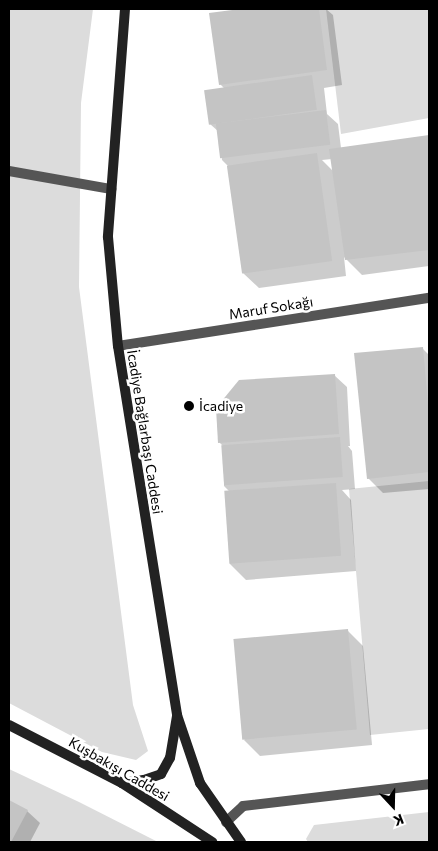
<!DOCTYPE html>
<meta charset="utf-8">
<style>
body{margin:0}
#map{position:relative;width:438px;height:851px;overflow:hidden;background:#fff;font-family:Commissioner,sans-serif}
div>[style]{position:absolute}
.green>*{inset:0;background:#dcdcdc}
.shadow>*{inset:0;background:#0003}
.building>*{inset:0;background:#c4c4c4;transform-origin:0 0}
.lane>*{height:10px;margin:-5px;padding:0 5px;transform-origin:5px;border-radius:5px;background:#555}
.street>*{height:10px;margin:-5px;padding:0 5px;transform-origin:5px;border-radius:5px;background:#555}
.secondary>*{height:10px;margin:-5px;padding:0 5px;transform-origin:5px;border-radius:5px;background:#222}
.dots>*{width:14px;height:14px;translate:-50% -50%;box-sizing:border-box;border:2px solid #fff;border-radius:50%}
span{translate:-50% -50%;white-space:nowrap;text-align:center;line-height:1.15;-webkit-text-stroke:5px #fff;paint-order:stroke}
.street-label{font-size:14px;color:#000}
.poi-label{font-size:14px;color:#000}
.left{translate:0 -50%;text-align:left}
.frame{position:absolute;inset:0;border:10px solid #000;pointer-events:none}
.north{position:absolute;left:368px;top:781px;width:50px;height:50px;-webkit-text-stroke:4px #fff;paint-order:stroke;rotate:159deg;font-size:14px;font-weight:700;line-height:20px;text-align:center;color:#000}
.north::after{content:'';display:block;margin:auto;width:18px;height:22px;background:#000;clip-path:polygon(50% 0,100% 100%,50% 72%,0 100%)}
</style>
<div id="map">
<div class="green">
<i style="clip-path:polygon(9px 9px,93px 9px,81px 103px,79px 287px,133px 705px,148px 751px,136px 760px,102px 752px,9px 703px)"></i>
<i style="clip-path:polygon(326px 9px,429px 9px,429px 118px,341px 134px)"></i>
<i style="clip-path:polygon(429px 481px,429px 729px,370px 735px,349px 489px)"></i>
<i style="clip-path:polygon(9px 769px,79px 802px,158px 842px,9px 842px)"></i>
<i style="clip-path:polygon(429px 812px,429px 842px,308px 842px,306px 839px,314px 825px)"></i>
</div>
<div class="shadow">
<i style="clip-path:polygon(evenodd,247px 9px,326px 9px,333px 15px,342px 85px,324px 88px,327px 114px,338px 124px,341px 148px,429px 136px,429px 266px,362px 275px,344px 257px,346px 276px,259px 288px,243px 273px,228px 166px,222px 160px,219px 132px,210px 124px,225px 89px,220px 84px,247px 9px,332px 159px,334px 172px,322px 160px,332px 159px)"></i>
<i style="clip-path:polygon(422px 348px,429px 355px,429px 489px,383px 493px,368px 478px)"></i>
<i style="clip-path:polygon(334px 375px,347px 387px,350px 446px,348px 446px,352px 451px,355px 489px,342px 490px,351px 500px,356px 571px,246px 580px,230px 564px,231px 493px,224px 486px,224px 447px,219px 442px)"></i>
<i style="clip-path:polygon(348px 631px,363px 646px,372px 745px,260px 756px,244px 740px)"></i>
<i style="clip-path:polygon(9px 801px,27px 811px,40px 823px,30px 842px,9px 842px)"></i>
</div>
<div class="building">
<i style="clip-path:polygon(240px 9px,319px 9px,327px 70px,219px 85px,209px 13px)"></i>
<i style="left:312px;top:75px;width:35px;height:109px;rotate:82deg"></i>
<i style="left:326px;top:110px;width:35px;height:111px;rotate:83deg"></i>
<i style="clip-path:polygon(429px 135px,429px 250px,345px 260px,329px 149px)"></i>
<i style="left:317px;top:153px;width:109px;height:91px;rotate:82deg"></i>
<i style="clip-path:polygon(423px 347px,429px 416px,429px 472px,367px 479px,354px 353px)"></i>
<i style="clip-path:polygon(335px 374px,339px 434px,218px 443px,216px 408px,239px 380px)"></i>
<i style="left:340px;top:437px;width:40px;height:119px;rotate:86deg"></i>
<i style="left:336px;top:483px;width:73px;height:112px;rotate:86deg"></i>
<i style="left:348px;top:629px;width:101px;height:115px;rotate:85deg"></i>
<i style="clip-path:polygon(9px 800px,28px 810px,11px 842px,9px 842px)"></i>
</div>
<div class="lane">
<i style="left:9px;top:171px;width:104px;rotate:10deg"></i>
</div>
<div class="street">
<i style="left:118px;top:346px;width:315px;rotate:-8.8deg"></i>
<i style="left:226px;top:822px;width:23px;rotate:-43deg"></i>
<i style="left:243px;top:806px;width:187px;rotate:-6.7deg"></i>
</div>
<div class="secondary">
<i style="left:125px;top:9px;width:229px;rotate:94.3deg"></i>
<i style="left:108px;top:237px;width:109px;rotate:84.8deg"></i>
<i style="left:118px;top:346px;width:374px;rotate:80.9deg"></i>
<i style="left:177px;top:715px;width:72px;rotate:71.3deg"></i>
<i style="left:200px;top:783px;width:72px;rotate:55.2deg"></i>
<i style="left:9px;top:725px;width:127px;rotate:27.2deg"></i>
<i style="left:122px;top:783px;width:108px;rotate:33.2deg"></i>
<i style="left:122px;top:783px;width:22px;rotate:-8deg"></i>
<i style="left:144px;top:780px;width:18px;rotate:-19deg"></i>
<i style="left:161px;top:774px;width:18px;rotate:-61deg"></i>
<i style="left:170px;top:758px;width:43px;rotate:-80.5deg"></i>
</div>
<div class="dots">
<i style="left:189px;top:406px;background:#000"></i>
</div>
<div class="street-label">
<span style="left:271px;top:308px;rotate:-9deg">Maruf Sokağı</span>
<span style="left:145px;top:432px;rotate:81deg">İcadiye Bağlarbaşı Caddesi</span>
<span style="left:119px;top:769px;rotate:30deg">Kuşbakışı Caddesi</span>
</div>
<div class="poi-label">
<span class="left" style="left:199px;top:406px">İcadiye</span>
</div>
<div class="frame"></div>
<div class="north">K</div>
</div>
